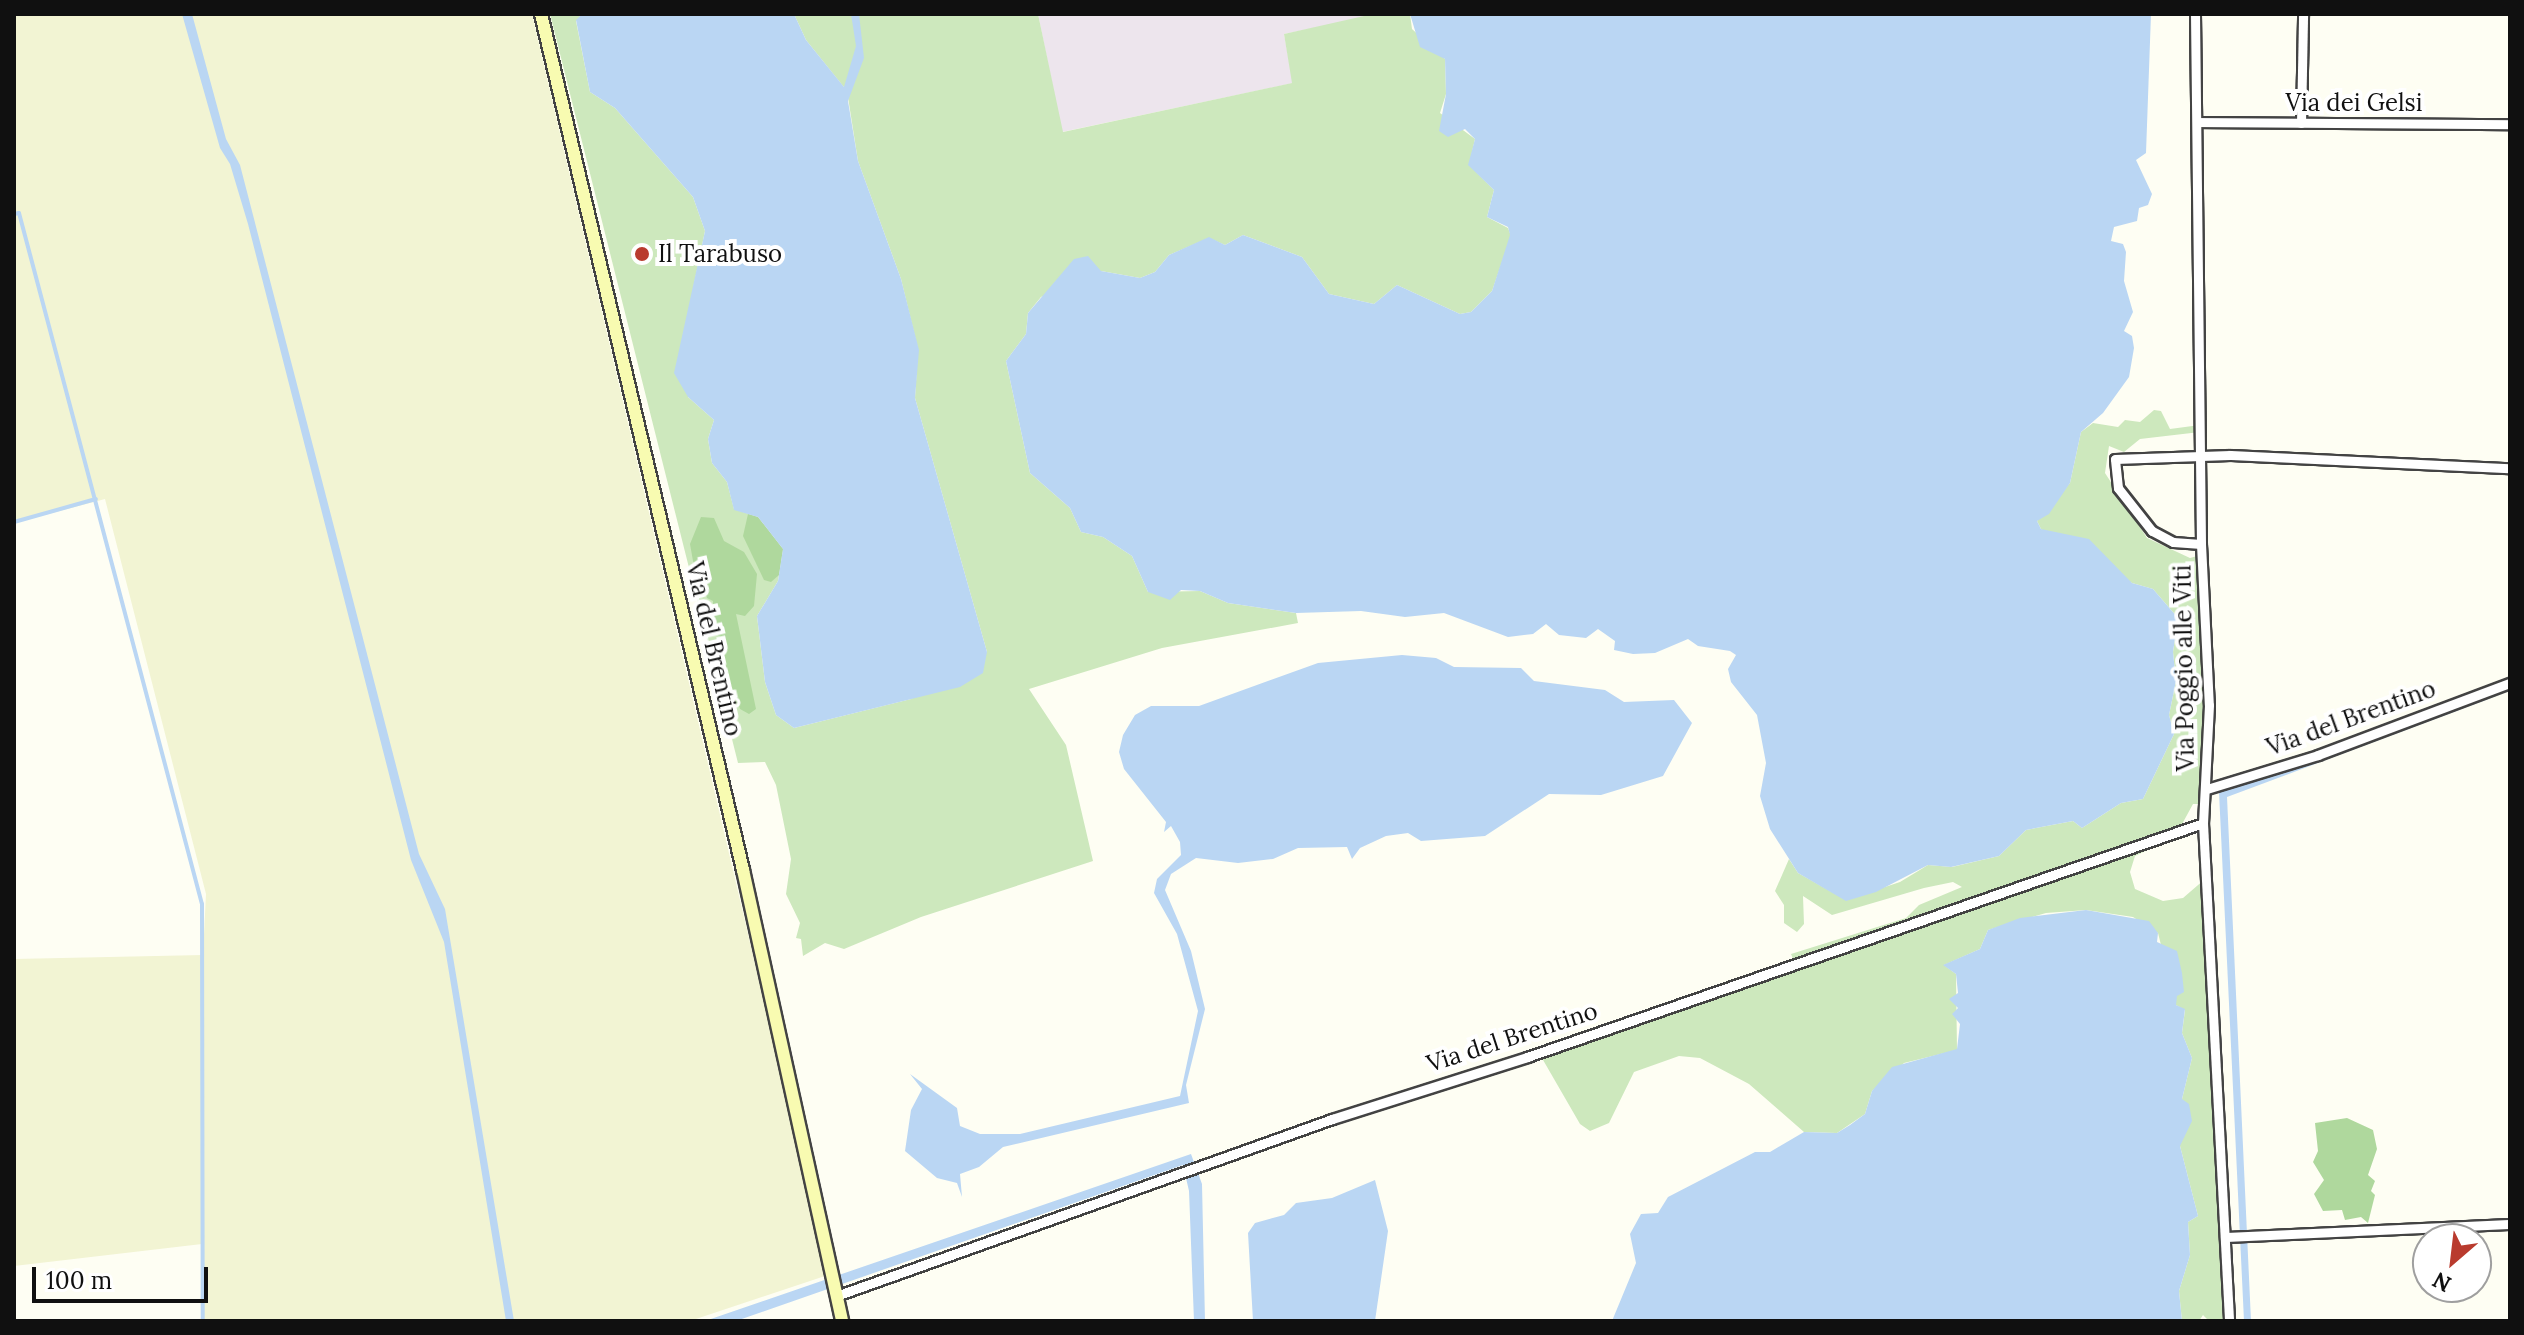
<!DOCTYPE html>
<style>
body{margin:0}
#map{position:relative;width:2524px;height:1335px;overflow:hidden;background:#fefef3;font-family:Lora,serif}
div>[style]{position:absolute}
.industrial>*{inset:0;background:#ede5ed}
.farmland>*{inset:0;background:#f2f4d3}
.green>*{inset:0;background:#cde8bd}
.forest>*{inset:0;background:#afd89d}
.water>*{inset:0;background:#bad6f3}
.stream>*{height:4px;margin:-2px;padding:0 2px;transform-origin:2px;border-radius:2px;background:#bad6f3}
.roads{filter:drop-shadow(2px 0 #434343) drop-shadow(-2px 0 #434343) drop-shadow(0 2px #434343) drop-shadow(0 -2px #434343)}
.street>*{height:9px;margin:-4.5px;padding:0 4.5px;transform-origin:4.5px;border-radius:4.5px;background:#fff}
.secondary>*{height:12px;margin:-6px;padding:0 6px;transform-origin:6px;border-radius:6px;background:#f8fbb1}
.dots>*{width:22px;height:22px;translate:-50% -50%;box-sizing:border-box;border:4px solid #fff;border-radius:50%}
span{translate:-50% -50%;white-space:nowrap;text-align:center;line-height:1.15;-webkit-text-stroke:8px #fff;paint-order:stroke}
.street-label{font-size:24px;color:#101010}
.poi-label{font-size:24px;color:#101010}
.left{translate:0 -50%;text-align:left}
.frame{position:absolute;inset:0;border:16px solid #101010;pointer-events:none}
.north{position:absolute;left:2412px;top:1223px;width:80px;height:80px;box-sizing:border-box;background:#fff;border:2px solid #9f9f9f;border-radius:50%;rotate:208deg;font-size:22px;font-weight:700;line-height:32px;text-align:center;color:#101010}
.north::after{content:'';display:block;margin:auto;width:28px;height:36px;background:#b93b2e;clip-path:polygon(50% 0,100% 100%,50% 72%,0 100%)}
.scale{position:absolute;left:32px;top:1267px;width:176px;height:36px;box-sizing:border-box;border:4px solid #101010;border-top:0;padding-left:10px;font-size:24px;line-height:28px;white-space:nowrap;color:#101010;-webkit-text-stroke:6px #fff;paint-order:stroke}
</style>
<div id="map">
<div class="industrial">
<i style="clip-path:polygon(1038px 14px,1373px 14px,1373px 16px,1284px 34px,1293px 83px,1062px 132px)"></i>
</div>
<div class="farmland">
<i style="clip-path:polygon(14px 14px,532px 14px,828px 1275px,690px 1321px,202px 1321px,202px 1244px,14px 1266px,14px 959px,203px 955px,206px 894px,105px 499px,14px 523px)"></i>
</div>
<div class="green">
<i style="clip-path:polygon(550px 14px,582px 14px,576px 21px,590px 92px,615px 108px,693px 197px,705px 231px,693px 289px,688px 397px,714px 420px,708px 439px,712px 463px,727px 482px,734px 509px,758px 517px,783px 549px,778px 581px,757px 616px,765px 682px,776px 715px,794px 728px,911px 699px,987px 652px,915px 398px,918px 349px,901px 279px,858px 161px,847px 91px,806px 40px,794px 14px,1038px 14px,1063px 132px,1292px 83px,1284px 34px,1373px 14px,1410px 14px,1412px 29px,1445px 59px,1446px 94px,1440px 113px,1475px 139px,1469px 165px,1494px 190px,1487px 217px,1508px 228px,1511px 236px,1492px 291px,1471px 312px,1460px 314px,1397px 285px,1374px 304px,1329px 294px,1302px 257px,1243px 235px,1225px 245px,1209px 238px,1169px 255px,1155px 272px,1140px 278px,1101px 271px,1041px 297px,1028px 313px,1026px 334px,1006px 361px,1030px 473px,1070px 508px,1081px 532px,1103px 537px,1132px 556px,1148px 592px,1200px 591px,1228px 603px,1296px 613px,1298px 623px,1162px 648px,1029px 689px,1066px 745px,1093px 861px,921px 917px,844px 949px,825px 943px,803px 956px,801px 939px,796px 938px,800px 923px,786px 894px,791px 859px,776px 785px,765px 762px,738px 763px)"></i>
<i style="clip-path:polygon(2154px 410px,2161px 411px,2170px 429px,2200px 425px,2200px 432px,2140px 439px,2124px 452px,2109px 446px,2105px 473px,2147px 538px,2190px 558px,2201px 555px,2209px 705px,2205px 804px,2193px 804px,2175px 837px,2135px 856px,2130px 872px,2135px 889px,2163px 901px,2183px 898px,2205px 879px,2229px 1321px,2209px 1321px,2203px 1315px,2199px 1321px,2182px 1321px,2179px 1291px,2190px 1255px,2188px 1222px,2198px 1216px,2180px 1146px,2182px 1099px,2192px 1058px,2182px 1033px,2185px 1010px,2176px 1005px,2158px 933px,2133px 917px,2086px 910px,2046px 913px,1988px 930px,1980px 949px,1944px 965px,1956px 974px,1957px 1050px,1904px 1063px,1872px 1091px,1865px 1114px,1837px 1133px,1804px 1132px,1749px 1084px,1700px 1058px,1679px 1056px,1634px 1072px,1609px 1123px,1590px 1131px,1580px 1124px,1539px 1053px,1794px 961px,1791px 954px,1906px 918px,1919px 905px,1962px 887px,1953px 882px,1924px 888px,1832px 915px,1803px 896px,1804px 924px,1797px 932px,1784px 923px,1784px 905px,1775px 891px,1789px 859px,1798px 873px,1846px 900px,1900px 882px,1928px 865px,1952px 867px,1999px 856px,2026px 830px,2073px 821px,2082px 828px,2121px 803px,2143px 799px,2174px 734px,2169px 715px,2176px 681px,2173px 652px,2178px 618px,2153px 589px,2132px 583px,2041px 529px,2037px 521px,2070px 483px,2081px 432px,2093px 423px,2118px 427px,2125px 420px,2140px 422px)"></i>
</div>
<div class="forest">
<i style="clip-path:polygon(748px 514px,758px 517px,783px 549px,779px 575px,771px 582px,764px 580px,743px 536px)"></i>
<i style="clip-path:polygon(701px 517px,714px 518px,724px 541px,744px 552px,757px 574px,754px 606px,745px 616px,736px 614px,756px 709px,749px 714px,740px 709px,729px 680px,721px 649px,724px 639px,714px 633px,713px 601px,707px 598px,693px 561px,690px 544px)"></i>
<i style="clip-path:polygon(2347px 1118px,2373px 1130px,2377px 1149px,2368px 1175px,2375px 1181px,2371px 1191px,2375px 1195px,2368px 1223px,2361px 1217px,2345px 1220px,2342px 1210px,2323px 1211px,2314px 1194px,2324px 1180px,2313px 1162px,2318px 1151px,2315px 1123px)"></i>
</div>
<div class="water">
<i style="clip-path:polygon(182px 14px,192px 14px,226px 139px,240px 165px,419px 854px,445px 909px,514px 1321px,506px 1321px,444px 942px,411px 860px,248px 224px,230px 164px,220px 148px)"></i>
<i style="clip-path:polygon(582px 14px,794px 14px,806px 40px,844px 87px,856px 46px,851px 14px,859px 14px,864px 58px,848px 101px,858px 161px,901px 279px,919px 350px,915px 398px,987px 652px,983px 673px,960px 687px,794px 728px,776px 715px,765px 682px,757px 616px,778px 581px,783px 549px,758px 517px,734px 510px,727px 482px,712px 463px,708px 439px,714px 420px,688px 397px,674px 373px,705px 231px,693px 197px,615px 108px,590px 92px,576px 20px)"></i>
<i style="clip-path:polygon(1410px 14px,2151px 14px,2146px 153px,2136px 160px,2152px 194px,2148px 205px,2139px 208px,2137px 221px,2114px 227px,2111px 241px,2123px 244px,2126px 252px,2124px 281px,2133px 312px,2124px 331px,2132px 336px,2134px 348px,2129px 377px,2103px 413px,2081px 432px,2070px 483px,2049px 514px,2037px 521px,2041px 529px,2089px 539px,2132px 583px,2153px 589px,2178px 618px,2173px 652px,2176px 681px,2169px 715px,2174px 734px,2143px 799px,2121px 803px,2082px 828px,2073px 821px,2026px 830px,1999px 856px,1951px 867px,1928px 865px,1876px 892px,1846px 901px,1798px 873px,1770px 829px,1760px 796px,1766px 763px,1757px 715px,1731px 682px,1728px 669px,1736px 655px,1730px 651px,1698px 646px,1688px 639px,1655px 653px,1633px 654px,1614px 650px,1615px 641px,1598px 629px,1586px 638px,1559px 635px,1546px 624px,1533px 634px,1508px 637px,1444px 613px,1405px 617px,1361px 611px,1296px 613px,1228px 603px,1200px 591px,1181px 590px,1170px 600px,1148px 592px,1132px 556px,1103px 537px,1081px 532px,1070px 508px,1030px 473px,1006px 361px,1026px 334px,1028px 313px,1074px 259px,1088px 256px,1101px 271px,1140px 278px,1155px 272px,1169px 255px,1209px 237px,1225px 245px,1243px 235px,1302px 257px,1329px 294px,1374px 304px,1397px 285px,1460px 314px,1471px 312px,1492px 291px,1510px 235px,1508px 227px,1487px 217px,1494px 190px,1468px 165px,1475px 139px,1465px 129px,1448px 137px,1439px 131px,1446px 94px,1445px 59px,1420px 47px)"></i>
<i style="clip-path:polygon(1402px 655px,1436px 658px,1454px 667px,1521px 668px,1534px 681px,1605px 690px,1624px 702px,1674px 700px,1692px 723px,1663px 776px,1601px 795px,1549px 794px,1485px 836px,1421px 841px,1408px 833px,1386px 836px,1360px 848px,1352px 859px,1347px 847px,1298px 848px,1273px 859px,1238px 863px,1196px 858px,1171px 874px,1165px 890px,1191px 951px,1205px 1009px,1186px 1085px,1189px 1103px,1003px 1147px,979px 1167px,960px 1174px,962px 1197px,957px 1183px,937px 1178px,905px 1151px,911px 1110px,922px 1089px,910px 1074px,957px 1108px,960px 1126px,980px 1134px,1020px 1134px,1180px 1096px,1198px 1011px,1177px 934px,1154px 893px,1157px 879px,1181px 855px,1180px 842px,1171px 826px,1164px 832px,1166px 822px,1124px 769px,1119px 752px,1123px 735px,1135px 715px,1151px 706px,1199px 706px,1318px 663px)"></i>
<i style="clip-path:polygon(2510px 691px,2227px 797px,2251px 1321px,2244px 1321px,2219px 792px)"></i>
<i style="clip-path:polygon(2086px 910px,2149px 921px,2158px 933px,2157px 942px,2177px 951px,2182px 973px,2184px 992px,2177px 996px,2176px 1005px,2185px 1009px,2182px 1033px,2192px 1058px,2182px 1099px,2189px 1104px,2192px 1121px,2180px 1146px,2198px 1216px,2188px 1222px,2190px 1255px,2179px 1291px,2182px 1321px,1612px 1321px,1636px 1263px,1630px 1234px,1641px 1214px,1658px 1213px,1668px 1197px,1755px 1152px,1770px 1152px,1804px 1132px,1837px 1133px,1850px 1125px,1865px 1114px,1872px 1091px,1892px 1067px,1957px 1049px,1960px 1024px,1952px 1014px,1958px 1008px,1949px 999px,1958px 993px,1956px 974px,1943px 965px,1980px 949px,1988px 930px,2020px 918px)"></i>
<i style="clip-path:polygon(1191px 1154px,1202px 1184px,1205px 1321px,1194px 1321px,1189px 1191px,1183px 1165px,736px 1321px,705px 1321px)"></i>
<i style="clip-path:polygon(1375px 1180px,1388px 1231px,1375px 1321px,1253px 1321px,1248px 1233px,1255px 1223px,1284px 1215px,1296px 1203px,1332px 1198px)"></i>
</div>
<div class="stream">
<i style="left:14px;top:214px;width:5px;rotate:-11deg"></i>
<i style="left:19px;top:213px;width:715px;rotate:75.17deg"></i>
<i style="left:202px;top:904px;width:417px;rotate:89.9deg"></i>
<i style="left:14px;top:522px;width:85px;rotate:-15.7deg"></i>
</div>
<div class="roads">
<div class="street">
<i style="left:2195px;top:14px;width:530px;rotate:89.35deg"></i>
<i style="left:2201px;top:544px;width:161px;rotate:87.2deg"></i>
<i style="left:2209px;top:705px;width:118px;rotate:92.9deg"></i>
<i style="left:2203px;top:823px;width:499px;rotate:87deg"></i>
<i style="left:2197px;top:122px;width:313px;rotate:0.4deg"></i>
<i style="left:2301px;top:123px;width:109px;rotate:-88.9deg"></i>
<i style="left:2201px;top:544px;width:28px;rotate:-176deg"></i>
<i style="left:2173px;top:542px;width:24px;rotate:-152deg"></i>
<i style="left:2152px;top:531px;width:55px;rotate:-128.3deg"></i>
<i style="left:2118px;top:488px;width:29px;rotate:-96deg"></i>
<i style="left:2115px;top:459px;width:115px;rotate:-2deg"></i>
<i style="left:2230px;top:455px;width:280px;rotate:2.7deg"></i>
<i style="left:2207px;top:789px;width:116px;rotate:-17deg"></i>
<i style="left:2318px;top:755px;width:205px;rotate:-20.6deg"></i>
<i style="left:2225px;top:1237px;width:285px;rotate:-2.6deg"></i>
<i style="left:836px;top:1296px;width:527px;rotate:-19.64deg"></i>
<i style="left:1332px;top:1119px;width:205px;rotate:-17.6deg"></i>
<i style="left:1527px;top:1057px;width:715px;rotate:-19.09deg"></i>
</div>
<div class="secondary">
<i style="left:541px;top:14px;width:880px;rotate:76.72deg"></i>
<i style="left:743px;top:870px;width:462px;rotate:77.6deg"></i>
</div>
</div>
<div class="dots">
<i style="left:642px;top:254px;background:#b93b2e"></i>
</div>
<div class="street-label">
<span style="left:2354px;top:103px">Via dei Gelsi</span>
<span style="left:714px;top:649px;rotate:77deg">Via del Brentino</span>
<span style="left:2184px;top:668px;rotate:-91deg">Via Poggio alle Viti</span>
<span style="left:2351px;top:718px;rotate:-20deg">Via del Brentino</span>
<span style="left:1512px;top:1037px;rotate:-18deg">Via del Brentino</span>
</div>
<div class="poi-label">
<span class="left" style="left:658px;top:254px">Il Tarabuso</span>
</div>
<div class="frame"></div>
<div class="north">N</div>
<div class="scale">100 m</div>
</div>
